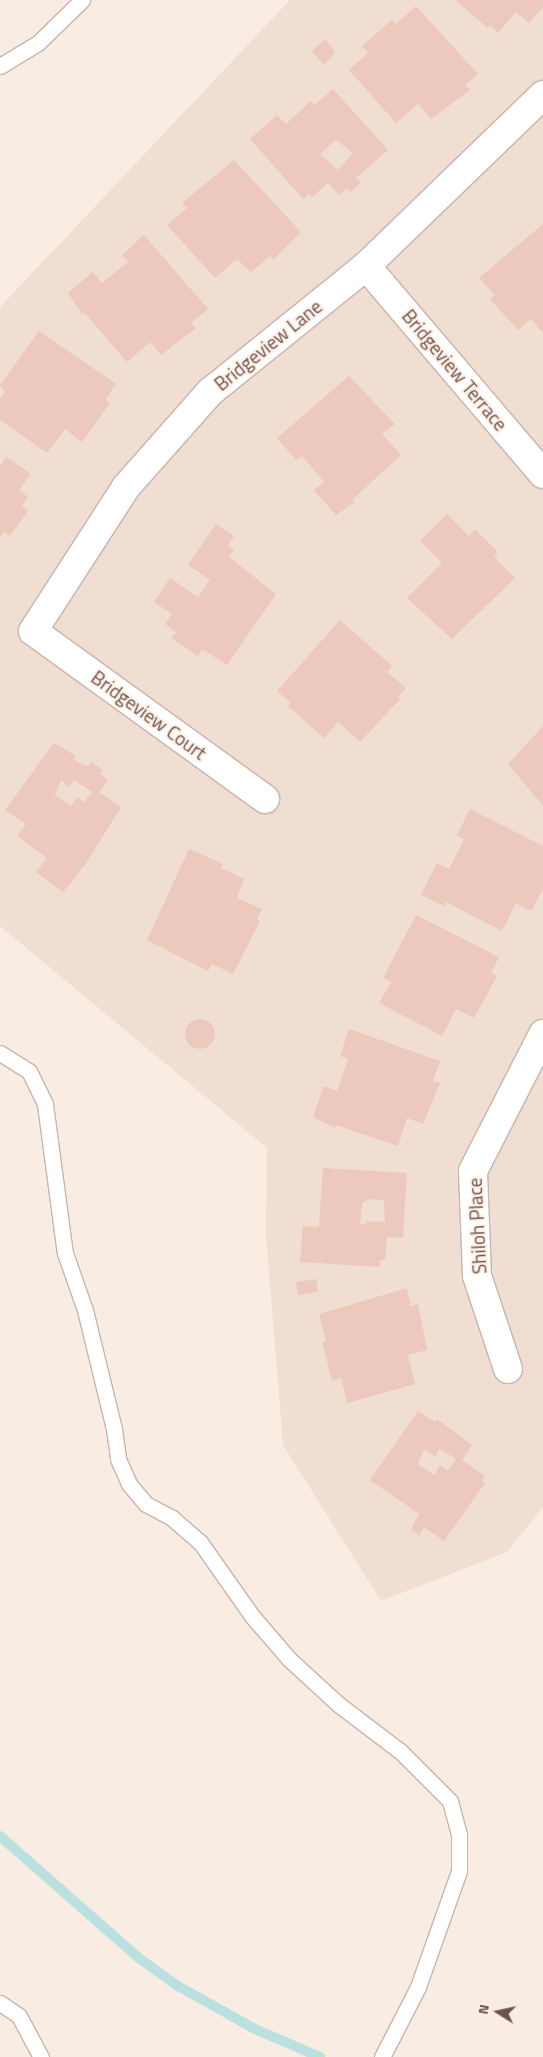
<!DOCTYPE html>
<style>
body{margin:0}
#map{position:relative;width:543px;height:2057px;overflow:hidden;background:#f9ede3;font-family:"Titillium Web",sans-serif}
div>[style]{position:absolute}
.residential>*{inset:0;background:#f0ded2}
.stream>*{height:10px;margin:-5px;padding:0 5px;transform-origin:5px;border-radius:5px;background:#bae0e0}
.building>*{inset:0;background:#ecc8bd;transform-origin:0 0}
.round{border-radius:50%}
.roads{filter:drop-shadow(1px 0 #c8b4ab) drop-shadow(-1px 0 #c8b4ab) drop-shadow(0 1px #c8b4ab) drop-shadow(0 -1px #c8b4ab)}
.lane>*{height:15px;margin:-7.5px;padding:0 7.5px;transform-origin:7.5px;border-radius:7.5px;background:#fff}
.street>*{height:28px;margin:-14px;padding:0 14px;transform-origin:14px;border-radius:14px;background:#fff}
span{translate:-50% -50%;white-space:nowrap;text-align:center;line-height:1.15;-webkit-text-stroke:4px #fdf1e8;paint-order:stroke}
.street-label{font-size:19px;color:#6e534c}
.north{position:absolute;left:473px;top:1987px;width:50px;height:50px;-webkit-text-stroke:4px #fdf1e8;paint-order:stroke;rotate:280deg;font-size:14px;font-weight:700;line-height:20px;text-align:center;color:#6e534c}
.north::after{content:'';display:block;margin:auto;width:18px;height:22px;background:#6e534c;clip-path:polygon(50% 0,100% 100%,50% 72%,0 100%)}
</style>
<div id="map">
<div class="residential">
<i style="clip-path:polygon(290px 0,543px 0,543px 1507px,507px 1552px,381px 1601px,283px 1445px,266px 1235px,267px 1148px,0 926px,0 307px)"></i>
</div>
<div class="stream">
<i style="left:0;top:1836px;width:186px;rotate:41.3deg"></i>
<i style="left:140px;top:1959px;width:47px;rotate:35.4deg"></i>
<i style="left:178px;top:1986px;width:88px;rotate:29.2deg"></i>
<i style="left:255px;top:2029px;width:71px;rotate:23.3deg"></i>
</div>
<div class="building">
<i style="clip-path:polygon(455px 0,543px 0,543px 7px,529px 23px,516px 12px,498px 33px,490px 25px,488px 28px)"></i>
<i style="clip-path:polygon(416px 6px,478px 74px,465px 85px,470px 90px,431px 119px,418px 104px,396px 123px,349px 70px,368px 53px,362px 46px,392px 20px,396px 24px)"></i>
<i style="clip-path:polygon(326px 39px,335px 53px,324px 65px,312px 51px)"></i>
<i style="clip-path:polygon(evenodd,333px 89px,388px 150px,356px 178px,361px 183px,350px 192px,347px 188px,339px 195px,328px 183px,312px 197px,309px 194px,303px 199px,250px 139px,277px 115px,286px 124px,311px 101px,314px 105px,333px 89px,336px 140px,353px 153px,338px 170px,320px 154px,336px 140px)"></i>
<i style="clip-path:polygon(234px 160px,301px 232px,273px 260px,270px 256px,251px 272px,237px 259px,215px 278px,167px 225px,187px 208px,182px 203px)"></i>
<i style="clip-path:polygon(543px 224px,543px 333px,531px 319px,518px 330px,490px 299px,495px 295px,479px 278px)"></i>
<i style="clip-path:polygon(144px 235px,208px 309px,191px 323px,196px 328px,161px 355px,150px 342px,127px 362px,84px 312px,82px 314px,68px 293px,93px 272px,102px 283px,128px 262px,122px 255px)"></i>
<i style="clip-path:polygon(39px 331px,116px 384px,105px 400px,110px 403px,82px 442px,65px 429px,47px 453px,0 420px,0 399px,5px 392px,0 385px)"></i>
<i style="clip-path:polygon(349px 376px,395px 424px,382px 434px,401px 455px,352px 500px,355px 502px,336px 515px,314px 490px,324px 482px,302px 456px,296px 460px,277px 438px)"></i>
<i style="clip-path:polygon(6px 457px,31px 474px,19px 490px,28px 497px,22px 506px,28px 511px,10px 536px,4px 532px,0 537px,0 466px)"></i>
<i style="clip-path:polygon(447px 514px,469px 536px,475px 529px,498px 552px,494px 557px,515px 578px,452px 639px,407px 598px,442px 563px,420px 541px)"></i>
<i style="clip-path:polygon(216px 524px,234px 536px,228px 545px,234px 550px,229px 557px,276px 594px,227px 665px,202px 649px,198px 656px,171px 638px,176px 632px,165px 624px,172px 614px,154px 602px,170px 578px,198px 597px,210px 580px,188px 565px)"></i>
<i style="clip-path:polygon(340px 620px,392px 666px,387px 672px,406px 688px,398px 697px,400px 699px,360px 742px,338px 722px,324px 738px,288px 706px,291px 703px,277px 691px)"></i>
<i style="clip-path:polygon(543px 726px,543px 806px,508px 764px)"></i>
<i style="clip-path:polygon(evenodd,54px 743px,76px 756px,74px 759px,81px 764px,88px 766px,91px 762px,103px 770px,100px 774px,108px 780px,99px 792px,121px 807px,85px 865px,63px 892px,36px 872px,47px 858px,17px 836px,26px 824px,5px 810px,54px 743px,61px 780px,69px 787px,74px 780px,92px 792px,84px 802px,77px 797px,71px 806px,55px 795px,61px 780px)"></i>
<i style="clip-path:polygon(470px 809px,543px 846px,543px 889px,531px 911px,516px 903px,502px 931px,446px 902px,444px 906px,421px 895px,437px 863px,449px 869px,464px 839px,457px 835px)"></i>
<i style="clip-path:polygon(189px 849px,223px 864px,221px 868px,244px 879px,237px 898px,262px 909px,257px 919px,260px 921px,233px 974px,212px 964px,208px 971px,147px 940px)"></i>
<i style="clip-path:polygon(416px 915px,499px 957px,491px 973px,497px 976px,474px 1018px,456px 1009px,442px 1036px,379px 1003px,391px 982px,383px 978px)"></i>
<i class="round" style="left:185px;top:1019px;width:30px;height:30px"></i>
<i style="clip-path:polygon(349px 1029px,440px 1061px,433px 1081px,440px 1083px,423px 1124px,407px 1118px,398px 1146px,336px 1125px,335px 1128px,313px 1117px,324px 1086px,337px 1091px,348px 1059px,340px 1056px)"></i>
<i style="clip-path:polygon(evenodd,323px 1168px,407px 1173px,403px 1238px,387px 1237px,385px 1260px,380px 1260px,380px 1267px,300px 1262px,303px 1226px,319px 1227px,323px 1168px,370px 1199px,384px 1200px,385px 1222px,366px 1221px,366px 1224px,360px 1224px,362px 1203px,370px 1199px)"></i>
<i style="left:316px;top:1279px;width:13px;height:20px;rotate:81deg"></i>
<i style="clip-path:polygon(407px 1288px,411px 1306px,418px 1304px,427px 1350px,408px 1355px,415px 1384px,347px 1403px,341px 1378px,332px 1381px,322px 1342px,326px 1341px,319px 1314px)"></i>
<i style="clip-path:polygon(evenodd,418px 1411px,435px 1422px,437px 1419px,472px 1445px,462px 1460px,485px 1476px,482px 1481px,485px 1483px,444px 1541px,424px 1527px,419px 1535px,411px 1529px,419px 1514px,370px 1480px,418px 1411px,424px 1449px,435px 1456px,440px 1449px,456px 1459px,448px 1471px,440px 1465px,434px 1475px,418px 1464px,424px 1449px)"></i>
</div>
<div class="roads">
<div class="lane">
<i style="left:0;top:66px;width:44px;rotate:-31.2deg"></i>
<i style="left:38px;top:43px;width:62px;rotate:-44.3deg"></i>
<i style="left:0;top:1053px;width:34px;rotate:32deg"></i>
<i style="left:29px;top:1071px;width:37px;rotate:64deg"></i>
<i style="left:45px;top:1104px;width:150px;rotate:82.4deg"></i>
<i style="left:65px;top:1253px;width:60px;rotate:70.7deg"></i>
<i style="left:85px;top:1310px;width:122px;rotate:76.3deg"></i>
<i style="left:114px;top:1429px;width:30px;rotate:82deg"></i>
<i style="left:118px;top:1459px;width:27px;rotate:66deg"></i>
<i style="left:129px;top:1484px;width:26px;rotate:50deg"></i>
<i style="left:146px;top:1504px;width:30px;rotate:28deg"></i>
<i style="left:172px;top:1518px;width:37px;rotate:41deg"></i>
<i style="left:200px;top:1542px;width:90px;rotate:54.9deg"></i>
<i style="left:252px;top:1616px;width:57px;rotate:49.3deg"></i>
<i style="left:289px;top:1659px;width:67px;rotate:42.6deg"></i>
<i style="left:338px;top:1704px;width:78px;rotate:37.2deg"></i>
<i style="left:400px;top:1751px;width:71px;rotate:45deg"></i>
<i style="left:450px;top:1801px;width:34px;rotate:75deg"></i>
<i style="left:459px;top:1834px;width:37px;rotate:90deg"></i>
<i style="left:459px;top:1871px;width:123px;rotate:109.5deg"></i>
<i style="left:418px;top:1987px;width:79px;rotate:117.2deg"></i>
<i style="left:0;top:2003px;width:23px;rotate:34deg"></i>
<i style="left:19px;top:2016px;width:47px;rotate:61.8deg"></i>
</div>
<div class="street">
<i style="left:366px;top:266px;width:273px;rotate:49.6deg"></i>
<i style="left:265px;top:799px;width:286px;rotate:-144.1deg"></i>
<i style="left:33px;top:631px;width:171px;rotate:-57.1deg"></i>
<i style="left:126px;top:487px;width:127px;rotate:-48.5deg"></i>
<i style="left:210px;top:392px;width:201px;rotate:-38.9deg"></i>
<i style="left:366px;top:266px;width:246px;rotate:-44deg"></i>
<i style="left:508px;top:1369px;width:98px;rotate:-108.4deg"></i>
<i style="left:477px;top:1276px;width:105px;rotate:-92.2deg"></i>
<i style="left:473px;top:1171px;width:154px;rotate:-62.9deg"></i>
</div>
</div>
<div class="street-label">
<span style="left:268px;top:345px;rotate:-39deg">Bridgeview Lane</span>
<span style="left:455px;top:370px;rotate:50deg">Bridgeview Terrace</span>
<span style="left:149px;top:715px;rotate:36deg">Bridgeview Court</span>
<span style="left:477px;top:1226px;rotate:-93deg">Shiloh Place</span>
</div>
<div class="north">N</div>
</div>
